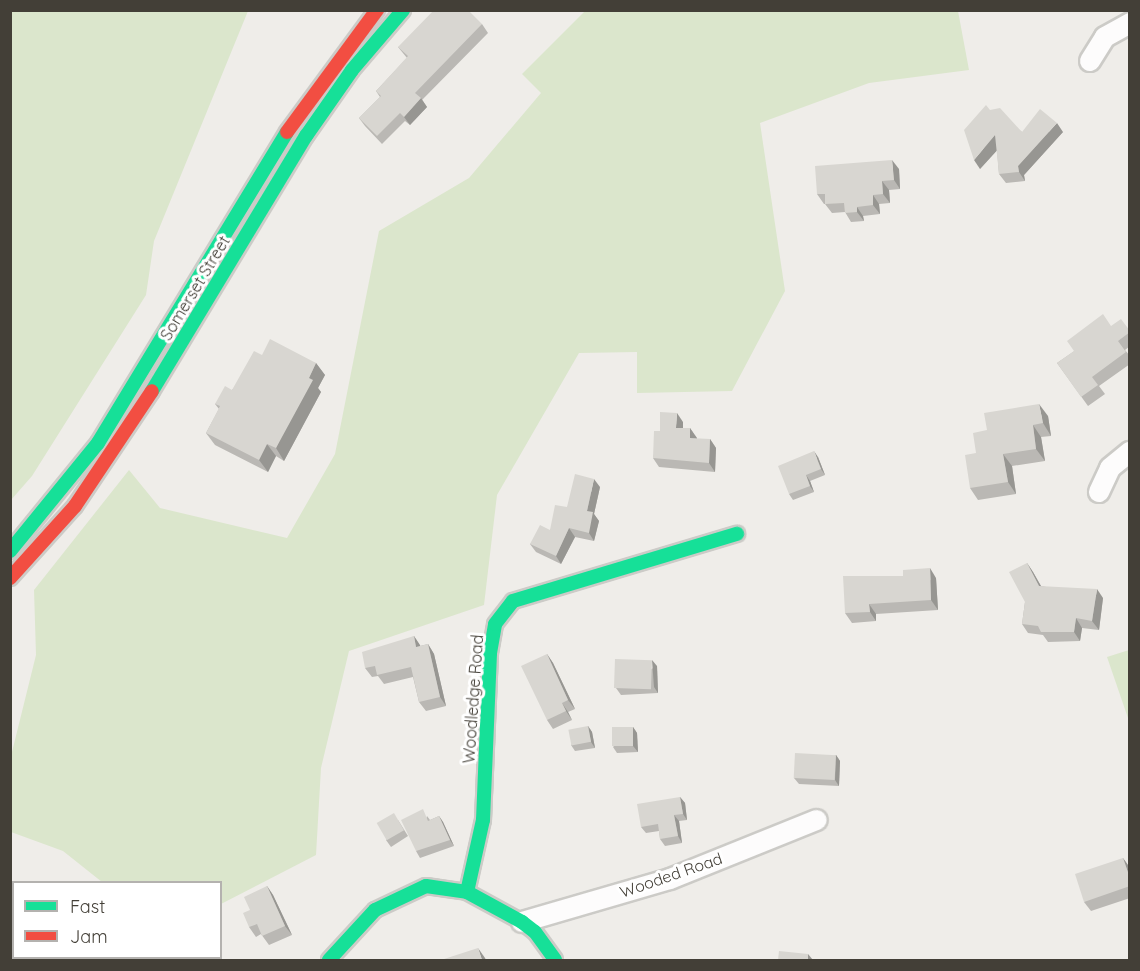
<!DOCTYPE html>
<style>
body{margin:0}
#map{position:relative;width:1140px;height:971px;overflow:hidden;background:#efede9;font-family:Quicksand,sans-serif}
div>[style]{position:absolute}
.green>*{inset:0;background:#dbe6cc}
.roads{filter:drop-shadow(2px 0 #cccbc7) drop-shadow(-2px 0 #cccbc7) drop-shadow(0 2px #cccbc7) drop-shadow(0 -2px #cccbc7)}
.street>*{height:20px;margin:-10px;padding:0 10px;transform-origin:10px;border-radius:10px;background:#fdfcfc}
.fast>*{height:14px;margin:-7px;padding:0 7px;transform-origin:7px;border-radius:7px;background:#16e098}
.jam>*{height:14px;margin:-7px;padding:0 7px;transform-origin:7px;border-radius:7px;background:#f24e42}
.wall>*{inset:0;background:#bab8b4}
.shaded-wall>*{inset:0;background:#979692}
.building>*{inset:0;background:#d8d6d1;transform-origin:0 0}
span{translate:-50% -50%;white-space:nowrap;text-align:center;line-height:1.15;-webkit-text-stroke:6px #fff;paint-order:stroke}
.street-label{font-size:16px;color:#433f37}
.frame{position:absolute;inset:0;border:12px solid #433f37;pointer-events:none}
.legend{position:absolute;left:12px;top:881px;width:210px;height:78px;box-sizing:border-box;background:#fff;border:2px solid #b4b2af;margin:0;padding:8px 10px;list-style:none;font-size:18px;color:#433f37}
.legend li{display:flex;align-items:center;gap:12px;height:30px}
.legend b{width:30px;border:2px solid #b4b2af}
</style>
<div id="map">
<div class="green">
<i style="clip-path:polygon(11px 10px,248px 11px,154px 241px,146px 295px,32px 476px,11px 500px)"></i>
<i style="clip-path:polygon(586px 10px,958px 11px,969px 70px,869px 83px,760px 123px,785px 291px,732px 391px,637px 393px,637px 352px,579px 353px,497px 495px,484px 605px,349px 651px,321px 768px,316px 855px,221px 904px,220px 882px,102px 882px,63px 851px,11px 832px,11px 756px,36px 655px,34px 590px,129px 470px,160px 508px,287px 538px,335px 454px,379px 231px,469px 178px,541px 93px,522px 74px)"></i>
<i style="clip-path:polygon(1129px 650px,1130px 650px,1129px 721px,1107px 657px)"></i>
</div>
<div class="roads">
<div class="street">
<i style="left:1090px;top:61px;width:28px;rotate:-58deg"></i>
<i style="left:1105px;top:37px;width:29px;rotate:-29deg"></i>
<i style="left:1099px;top:492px;width:26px;rotate:-65deg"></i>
<i style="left:1110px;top:468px;width:26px;rotate:-39deg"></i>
<i style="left:522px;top:922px;width:154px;rotate:-16.2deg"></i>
<i style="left:670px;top:879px;width:158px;rotate:-21.9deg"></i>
</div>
<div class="fast">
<i style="left:152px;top:391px;width:298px;rotate:-58.9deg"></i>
<i style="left:306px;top:136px;width:80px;rotate:-55.1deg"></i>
<i style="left:352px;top:70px;width:79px;rotate:-49.6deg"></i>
<i style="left:10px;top:551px;width:139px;rotate:-50.8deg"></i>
<i style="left:98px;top:443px;width:364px;rotate:-58.7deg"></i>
<i style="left:467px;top:892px;width:74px;rotate:-77.5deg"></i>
<i style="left:483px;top:820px;width:167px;rotate:-87.6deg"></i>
<i style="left:490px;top:653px;width:29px;rotate:-80deg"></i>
<i style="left:495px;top:624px;width:29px;rotate:-52deg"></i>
<i style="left:513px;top:601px;width:234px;rotate:-16.7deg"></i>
<i style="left:329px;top:960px;width:68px;rotate:-47.4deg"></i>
<i style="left:375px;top:910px;width:56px;rotate:-25.2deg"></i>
<i style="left:426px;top:886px;width:41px;rotate:8.3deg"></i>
<i style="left:467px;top:892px;width:63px;rotate:28.6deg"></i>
<i style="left:522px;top:922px;width:16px;rotate:38deg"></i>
<i style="left:535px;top:932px;width:34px;rotate:54deg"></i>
</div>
<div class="jam">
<i style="left:287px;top:132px;width:152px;rotate:-53.6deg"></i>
<i style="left:10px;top:578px;width:97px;rotate:-47.9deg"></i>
<i style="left:75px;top:506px;width:138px;rotate:-56.2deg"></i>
</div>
</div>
<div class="wall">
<i style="clip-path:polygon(482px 24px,488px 33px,422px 100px,427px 107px,410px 125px,405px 121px,382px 144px,365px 126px,359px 118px,380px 97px,376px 91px,407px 58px,398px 47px)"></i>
<i style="clip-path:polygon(990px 110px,1022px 132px,1063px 132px,1024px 175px,1025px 181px,1006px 183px,999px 174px,997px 150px,980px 169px)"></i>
<i style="clip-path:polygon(899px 169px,900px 189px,889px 190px,890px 203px,879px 204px,880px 214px,863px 216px,864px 221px,851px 222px,845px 212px,832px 213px,825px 204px,824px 204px,817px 194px)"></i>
<i style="clip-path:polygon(1111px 326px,1130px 331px,1130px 346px,1125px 350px,1130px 356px,1130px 364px,1099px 386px,1105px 394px,1088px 406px,1057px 363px)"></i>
<i style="clip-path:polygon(262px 355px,316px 363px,325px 375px,318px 388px,321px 392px,284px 461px,276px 456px,268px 472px,215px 445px,206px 433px,219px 409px,215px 404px,232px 390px)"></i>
<i style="clip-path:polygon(1048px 416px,1051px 436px,1041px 437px,1045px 461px,1012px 466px,1016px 494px,978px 500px,970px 488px,976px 453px)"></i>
<i style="clip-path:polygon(683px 422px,683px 428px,690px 428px,697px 439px,710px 439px,716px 448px,715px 472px,659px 467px,653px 458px,660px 431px)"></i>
<i style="clip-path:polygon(818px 457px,825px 475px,810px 481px,814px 492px,793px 500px,789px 494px)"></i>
<i style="clip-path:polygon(600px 487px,594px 514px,599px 521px,594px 541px,575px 537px,561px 564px,536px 552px,530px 544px,550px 530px,567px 507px)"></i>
<i style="clip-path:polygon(1027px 563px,1033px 572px,1041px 586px,1103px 598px,1099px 630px,1082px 628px,1080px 641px,1048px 642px,1043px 635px,1028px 633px,1022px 624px,1025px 602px)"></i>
<i style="clip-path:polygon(936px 578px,938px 610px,876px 614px,876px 621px,852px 623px,845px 613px)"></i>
<i style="clip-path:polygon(414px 636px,420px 646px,428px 644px,434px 654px,446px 706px,426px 711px,419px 702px,413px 677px,384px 684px,378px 676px,372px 677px,365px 668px)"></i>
<i style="clip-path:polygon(547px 654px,553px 663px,575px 709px,568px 712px,572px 720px,553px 729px,547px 720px)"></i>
<i style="clip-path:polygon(657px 666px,658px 693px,621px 695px,616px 688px)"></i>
<i style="clip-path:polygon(588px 726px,592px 732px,595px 748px,575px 751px,571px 745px)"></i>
<i style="clip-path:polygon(633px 727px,637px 733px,638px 752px,617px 753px,613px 747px)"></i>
<i style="clip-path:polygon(836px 755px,840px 761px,839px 786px,799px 784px,794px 778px)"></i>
<i style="clip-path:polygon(680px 797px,685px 803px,687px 820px,679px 821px,682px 843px,665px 846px,660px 839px,659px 831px,646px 833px,641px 827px)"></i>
<i style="clip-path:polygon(427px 816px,430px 820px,439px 816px,443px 822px,454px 846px,420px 858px,416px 851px)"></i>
<i style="clip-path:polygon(398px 820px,408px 836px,391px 847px,386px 840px)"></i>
<i style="clip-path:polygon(1123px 858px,1130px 868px,1130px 898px,1091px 911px,1084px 902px)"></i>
<i style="clip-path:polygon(267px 886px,273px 895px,292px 935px,269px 945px,261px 934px,256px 937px,249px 927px,250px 910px)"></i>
</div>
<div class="shaded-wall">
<i style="clip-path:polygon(421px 98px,427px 107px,410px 125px,404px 117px)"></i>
<i style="clip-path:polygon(1057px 123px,1063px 132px,1024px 175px,1025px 181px,1019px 172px,1018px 166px)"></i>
<i style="clip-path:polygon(995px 135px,1002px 145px,980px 169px,974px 160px)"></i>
<i style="clip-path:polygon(892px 160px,899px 169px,900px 189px,894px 180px)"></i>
<i style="clip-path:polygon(882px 181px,889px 190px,890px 203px,883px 194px)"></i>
<i style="clip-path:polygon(873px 195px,879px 204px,880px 214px,873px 205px)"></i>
<i style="clip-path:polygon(857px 207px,863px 216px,864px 221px,857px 212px)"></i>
<i style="clip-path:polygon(316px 363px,325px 375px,318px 388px,321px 392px,284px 461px,276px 448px)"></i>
<i style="clip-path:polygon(1039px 404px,1048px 416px,1051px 436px,1043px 423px)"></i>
<i style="clip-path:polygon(677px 413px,683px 422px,683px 437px,676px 428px)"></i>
<i style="clip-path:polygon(1033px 425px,1041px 437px,1045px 461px,1036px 449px)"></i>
<i style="clip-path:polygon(690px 428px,697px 438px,696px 448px,690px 438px)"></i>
<i style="clip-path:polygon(710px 439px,716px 448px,715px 472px,709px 463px)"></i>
<i style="clip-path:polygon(267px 444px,276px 456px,268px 472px,259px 460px)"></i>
<i style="clip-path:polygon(814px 451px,818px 457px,825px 475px,821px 469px)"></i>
<i style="clip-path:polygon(1003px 454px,1012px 466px,1016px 494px,1008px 482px)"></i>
<i style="clip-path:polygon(806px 475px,810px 481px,814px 492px,810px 486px)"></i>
<i style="clip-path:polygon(594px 479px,600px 487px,594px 514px,599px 521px,594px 541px,589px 533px,587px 511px)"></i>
<i style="clip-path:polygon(569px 528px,575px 537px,561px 564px,556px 556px)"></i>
<i style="clip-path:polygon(1027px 563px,1033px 572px,1046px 595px,1039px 586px)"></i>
<i style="clip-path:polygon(930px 568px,936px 578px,938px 610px,931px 600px)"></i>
<i style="clip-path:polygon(1097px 589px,1103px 598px,1099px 630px,1092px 621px)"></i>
<i style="clip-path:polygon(869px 604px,876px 614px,876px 621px,870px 612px)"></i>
<i style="clip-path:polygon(1076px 618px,1082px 628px,1080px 641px,1074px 632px)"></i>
<i style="clip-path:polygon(414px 636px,420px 645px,423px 656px,416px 647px)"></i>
<i style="clip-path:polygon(428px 644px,434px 654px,446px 706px,440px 697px)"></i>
<i style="clip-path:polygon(547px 654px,553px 663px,575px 709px,568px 700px)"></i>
<i style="clip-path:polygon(652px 660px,657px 666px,658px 693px,654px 687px)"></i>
<i style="clip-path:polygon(562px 703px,568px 712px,572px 720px,566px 711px)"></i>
<i style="clip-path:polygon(588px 726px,592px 732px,595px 748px,591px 742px)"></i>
<i style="clip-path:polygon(633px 727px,637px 733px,638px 752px,633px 746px)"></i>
<i style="clip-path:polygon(836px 755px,840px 761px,839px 786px,835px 780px)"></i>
<i style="clip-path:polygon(680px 797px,685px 803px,687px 820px,683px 814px)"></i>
<i style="clip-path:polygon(674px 815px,679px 821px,682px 843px,678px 836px)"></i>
<i style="clip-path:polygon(439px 816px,443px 822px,454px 846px,450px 840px)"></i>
<i style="clip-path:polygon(1123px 858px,1130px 868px,1130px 878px)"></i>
<i style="clip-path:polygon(267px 886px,273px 895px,292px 935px,285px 926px)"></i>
<i style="clip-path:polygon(478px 948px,485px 958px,486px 960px,482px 960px)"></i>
<i style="clip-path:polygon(808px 954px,813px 960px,808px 960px)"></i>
</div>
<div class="building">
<i style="clip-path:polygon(434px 10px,468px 10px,482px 24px,415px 93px,421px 98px,404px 117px,400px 113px,377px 136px,359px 118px,381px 96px,376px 91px,408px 56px,398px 47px)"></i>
<i style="clip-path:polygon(986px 105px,990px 110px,1000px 108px,1022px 132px,1040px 109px,1057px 123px,1018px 166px,1019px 172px,999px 174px,995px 135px,974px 160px,964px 130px)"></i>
<i style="clip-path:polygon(892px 160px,894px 180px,882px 181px,883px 194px,873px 195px,873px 205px,857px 207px,857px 212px,845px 213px,844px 203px,825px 204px,825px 194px,817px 194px,815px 166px)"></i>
<i style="clip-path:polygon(1103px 314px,1111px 326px,1121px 319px,1130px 331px,1130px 332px,1118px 341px,1126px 352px,1092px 377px,1098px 385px,1081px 397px,1057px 363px,1074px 351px,1067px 341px)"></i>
<i style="clip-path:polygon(270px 339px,316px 363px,309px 378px,313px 380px,276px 448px,267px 444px,259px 460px,206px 433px,220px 406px,215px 404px,225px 386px,232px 390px,254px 351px,262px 355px)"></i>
<i style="clip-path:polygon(1039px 404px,1043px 423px,1033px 425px,1036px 449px,1003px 454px,1008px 482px,970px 488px,965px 455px,976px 453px,973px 433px,987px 430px,984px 413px)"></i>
<i style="clip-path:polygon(660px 412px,677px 413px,676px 428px,690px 428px,690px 438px,710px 439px,709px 463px,653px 458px,654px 431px,660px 431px)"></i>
<i style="clip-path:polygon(814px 451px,821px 469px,806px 475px,810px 486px,789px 494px,778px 466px)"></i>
<i style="clip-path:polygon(575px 474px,594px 479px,587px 511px,593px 512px,589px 533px,569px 528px,556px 556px,530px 544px,540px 525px,550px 530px,555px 505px,567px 507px)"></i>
<i style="clip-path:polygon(1027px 563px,1039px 586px,1097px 589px,1092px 621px,1076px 618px,1074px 632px,1041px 632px,1038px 626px,1022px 624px,1025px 602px,1009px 572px)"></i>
<i style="clip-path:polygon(930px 568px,931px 600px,869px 604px,870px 612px,845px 613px,843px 576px,903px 576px,903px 570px)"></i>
<i style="clip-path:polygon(414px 636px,416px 647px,428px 644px,440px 697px,419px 702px,411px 667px,377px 675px,375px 666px,365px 668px,362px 652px)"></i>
<i style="clip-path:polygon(547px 654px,568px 700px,562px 703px,566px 711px,547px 720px,521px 666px)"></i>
<i style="left:615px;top:659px;width:37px;height:29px;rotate:2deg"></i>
<i style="left:588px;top:726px;width:16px;height:20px;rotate:79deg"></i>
<i style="left:633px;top:727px;width:19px;height:21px;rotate:90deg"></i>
<i style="left:795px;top:753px;width:41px;height:25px;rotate:3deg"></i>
<i style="clip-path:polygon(680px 797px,683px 814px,674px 815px,678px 836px,660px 839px,658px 824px,641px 827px,637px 804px)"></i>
<i style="clip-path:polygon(423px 809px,428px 821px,439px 816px,450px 840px,416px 851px,401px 820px)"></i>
<i style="left:394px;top:813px;width:20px;height:20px;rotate:60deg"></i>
<i style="clip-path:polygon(1123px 858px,1130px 878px,1130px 886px,1084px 902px,1075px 874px)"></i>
<i style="clip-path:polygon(267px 886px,285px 926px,262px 936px,257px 924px,249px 927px,243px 913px,250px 910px,244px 897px)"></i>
<i style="clip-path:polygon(478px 948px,482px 960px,441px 960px)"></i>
<i style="clip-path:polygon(779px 951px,808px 954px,808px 960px,778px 960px)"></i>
</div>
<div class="street-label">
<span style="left:195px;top:288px;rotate:-59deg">Somerset Street</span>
<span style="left:473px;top:699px;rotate:-86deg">Woodledge Road</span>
<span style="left:671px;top:875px;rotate:-19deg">Wooded Road</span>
</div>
<div class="frame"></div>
<ul class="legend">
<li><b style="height:8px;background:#16e098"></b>Fast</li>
<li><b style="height:8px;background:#f24e42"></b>Jam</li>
</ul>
</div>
